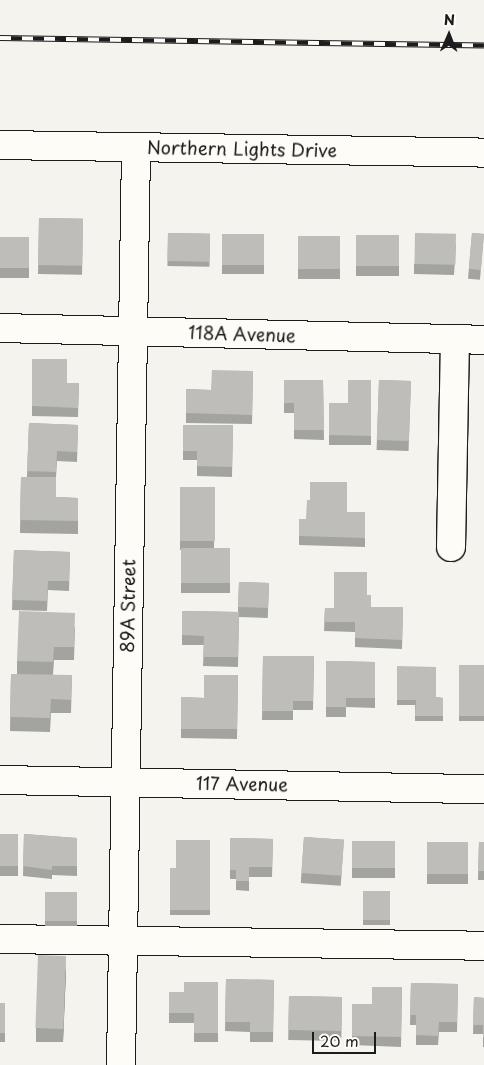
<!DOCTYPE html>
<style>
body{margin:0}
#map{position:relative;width:484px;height:1065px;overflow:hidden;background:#f4f3ee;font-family:"Playpen Sans",sans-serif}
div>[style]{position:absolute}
.roads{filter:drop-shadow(1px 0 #1c1c1c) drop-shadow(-1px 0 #1c1c1c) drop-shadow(0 1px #1c1c1c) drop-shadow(0 -1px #1c1c1c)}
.minor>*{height:28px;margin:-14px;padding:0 14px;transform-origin:14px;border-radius:14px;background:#fdfcf7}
.major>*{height:28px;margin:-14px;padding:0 14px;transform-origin:14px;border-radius:14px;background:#fdfcf7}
.rail>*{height:5.5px;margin-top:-2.75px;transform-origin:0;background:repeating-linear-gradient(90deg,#fdfcf7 0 11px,#1c1c1c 0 22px);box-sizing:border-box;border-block:1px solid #1c1c1c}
.wall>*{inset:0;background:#a3a3a0;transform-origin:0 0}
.shaded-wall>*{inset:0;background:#858482}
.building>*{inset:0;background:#bebdba;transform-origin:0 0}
span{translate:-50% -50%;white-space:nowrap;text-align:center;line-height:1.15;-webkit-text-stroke:4.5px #fdfcf7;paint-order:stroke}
.street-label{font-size:18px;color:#1c1c1c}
.north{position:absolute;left:424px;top:10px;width:50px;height:50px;-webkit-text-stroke:4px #fdfcf7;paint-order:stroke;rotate:1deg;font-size:14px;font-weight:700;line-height:20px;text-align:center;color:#1c1c1c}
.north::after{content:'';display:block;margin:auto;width:18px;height:22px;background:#1c1c1c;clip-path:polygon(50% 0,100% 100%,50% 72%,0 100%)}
.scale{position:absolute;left:312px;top:1032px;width:64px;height:22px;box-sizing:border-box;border:2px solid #1c1c1c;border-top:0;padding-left:6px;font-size:15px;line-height:18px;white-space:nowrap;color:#1c1c1c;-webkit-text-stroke:4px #fdfcf7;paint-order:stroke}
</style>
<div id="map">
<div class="roads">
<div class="minor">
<i style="left:0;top:328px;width:484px;rotate:1.4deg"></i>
<i style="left:451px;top:547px;width:207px;rotate:-88.9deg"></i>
<i style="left:0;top:780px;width:484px;rotate:1.1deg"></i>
<i style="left:0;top:939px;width:484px;rotate:0.8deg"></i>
<i style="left:121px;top:1065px;width:918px;rotate:-89.06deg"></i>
</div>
<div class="major">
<i style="left:0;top:145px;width:484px;rotate:0.9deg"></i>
</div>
</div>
<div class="rail">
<i style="left:0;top:38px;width:484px;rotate:0.9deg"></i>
</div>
<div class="wall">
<i style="left:39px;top:218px;width:44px;height:56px;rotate:1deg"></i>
<i style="left:168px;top:233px;width:42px;height:33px;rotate:1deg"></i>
<i style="left:472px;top:233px;width:12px;height:46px;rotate:5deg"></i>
<i style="left:222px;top:234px;width:42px;height:40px"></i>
<i style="left:356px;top:235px;width:43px;height:41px"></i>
<i style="left:298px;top:236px;width:42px;height:43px"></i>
<i style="left:0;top:237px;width:29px;height:41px"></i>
<i style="clip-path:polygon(456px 244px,454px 275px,414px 274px,414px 264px)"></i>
<i style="clip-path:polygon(32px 359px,67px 383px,79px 383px,78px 417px,32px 416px)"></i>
<i style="clip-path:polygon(253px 371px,252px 424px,186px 423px,186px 389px,211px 390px)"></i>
<i style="clip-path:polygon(284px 380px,323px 380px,324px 440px,294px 439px,294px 413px,284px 413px)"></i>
<i style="clip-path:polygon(371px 380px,371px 445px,329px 445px,329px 403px,348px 403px)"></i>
<i style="left:379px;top:380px;width:32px;height:70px;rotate:2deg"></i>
<i style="clip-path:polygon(29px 423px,78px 425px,77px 462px,57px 461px,56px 477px,56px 497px,78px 498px,78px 534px,20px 533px,21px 477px,27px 477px)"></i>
<i style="clip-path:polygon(183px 425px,233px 425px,232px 477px,197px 476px,197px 460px,183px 460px)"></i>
<i style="clip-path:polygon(180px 487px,215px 487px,214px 548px,230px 548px,230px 593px,181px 593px,181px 550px,180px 550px)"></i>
<i style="clip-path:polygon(347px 512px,365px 512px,365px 547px,299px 545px,299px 519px,306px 519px)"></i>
<i style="clip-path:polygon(14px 550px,70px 552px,69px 591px,48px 590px,47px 611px,12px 610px)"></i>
<i style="left:239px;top:582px;width:30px;height:35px;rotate:2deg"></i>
<i style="clip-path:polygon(367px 595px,371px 607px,403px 607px,402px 649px,355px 647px,355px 632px,324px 631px,325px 608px,334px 608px)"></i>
<i style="clip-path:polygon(182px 611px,239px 612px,238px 667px,203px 666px,204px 645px,182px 645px)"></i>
<i style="clip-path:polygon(75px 627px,74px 660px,54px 660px,53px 675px,72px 675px,71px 713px,51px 713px,50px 732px,10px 731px,11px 674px,17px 674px,17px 661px)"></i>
<i style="clip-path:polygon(263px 656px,314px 656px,313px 710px,293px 710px,293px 720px,262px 720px)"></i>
<i style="clip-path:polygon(326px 661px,375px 662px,375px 708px,346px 707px,346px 717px,326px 717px)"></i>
<i style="left:459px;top:665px;width:25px;height:56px"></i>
<i style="clip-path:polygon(397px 666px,436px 697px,443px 698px,443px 721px,415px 721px,415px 705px,397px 705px)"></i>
<i style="clip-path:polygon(238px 675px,237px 739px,181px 738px,181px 697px,204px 698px)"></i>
<i style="left:0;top:834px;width:18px;height:42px"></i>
<i style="clip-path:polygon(24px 834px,77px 838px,77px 876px,52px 875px,52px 879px,23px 876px)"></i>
<i style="left:304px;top:837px;width:40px;height:46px;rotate:4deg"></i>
<i style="clip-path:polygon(230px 838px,273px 839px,272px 877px,249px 877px,249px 891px,236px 890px,236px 879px,230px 879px)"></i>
<i style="clip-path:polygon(210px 840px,210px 915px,170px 915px,170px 868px,176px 868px)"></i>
<i style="left:352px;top:841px;width:43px;height:37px"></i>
<i style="left:427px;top:842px;width:41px;height:42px"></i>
<i style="clip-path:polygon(479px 842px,484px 842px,484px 880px,478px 880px)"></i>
<i style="left:363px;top:891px;width:27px;height:34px"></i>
<i style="left:45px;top:892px;width:32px;height:34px"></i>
<i style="clip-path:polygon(66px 970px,63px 1042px,36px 1042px,36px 1028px)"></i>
<i style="clip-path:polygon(226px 979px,274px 980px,273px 1042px,250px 1042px,250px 1032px,225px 1031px)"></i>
<i style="clip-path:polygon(218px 982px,218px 1042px,194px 1042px,194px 1023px,169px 1023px,169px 992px,184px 992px)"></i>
<i style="clip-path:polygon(411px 983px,458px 984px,457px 1032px,439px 1032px,438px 1045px,416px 1045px,416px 1025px,410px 1025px)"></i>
<i style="clip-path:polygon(402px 987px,401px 1047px,352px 1045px,352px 1004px,372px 1004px)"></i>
<i style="left:289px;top:996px;width:53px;height:44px;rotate:1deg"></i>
<i style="clip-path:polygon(474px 997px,484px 998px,484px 1047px,483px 1047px,483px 1034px,473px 1034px)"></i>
<i style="left:0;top:1003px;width:5px;height:39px"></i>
</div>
<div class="shaded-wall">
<i style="clip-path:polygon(66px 956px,66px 970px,63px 1042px,63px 1029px)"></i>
</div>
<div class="building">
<i style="left:39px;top:218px;width:44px;height:47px;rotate:1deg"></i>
<i style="left:168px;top:233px;width:42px;height:28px;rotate:1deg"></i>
<i style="left:415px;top:233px;width:41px;height:31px;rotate:1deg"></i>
<i style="left:472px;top:233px;width:12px;height:36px;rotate:5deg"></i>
<i style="left:222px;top:234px;width:42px;height:31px"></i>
<i style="left:356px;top:235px;width:43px;height:31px"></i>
<i style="left:298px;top:236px;width:42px;height:33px"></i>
<i style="left:0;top:237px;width:29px;height:31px"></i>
<i style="clip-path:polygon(32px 359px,67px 359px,67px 383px,79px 383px,78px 408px,32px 406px)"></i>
<i style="clip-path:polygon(212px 370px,253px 371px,252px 415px,186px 413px,186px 389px,211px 390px)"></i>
<i style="clip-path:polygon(284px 380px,323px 380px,324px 430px,294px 430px,294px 403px,284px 403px)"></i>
<i style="clip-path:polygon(348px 380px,371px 380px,371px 436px,329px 435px,329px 403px,348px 403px)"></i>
<i style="left:379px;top:380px;width:32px;height:60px;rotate:2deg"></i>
<i style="clip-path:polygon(29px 423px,78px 425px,77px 452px,57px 451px,56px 472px,27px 471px)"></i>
<i style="clip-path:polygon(183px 425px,233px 425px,232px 467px,197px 466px,197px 451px,183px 451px)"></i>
<i style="clip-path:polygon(21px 477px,56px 477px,56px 497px,78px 498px,78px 521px,20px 520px)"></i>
<i style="clip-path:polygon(310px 482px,347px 482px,347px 512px,365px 512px,365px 538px,299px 536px,299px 519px,306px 519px,307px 500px,310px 500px)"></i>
<i style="left:180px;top:487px;width:35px;height:54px"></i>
<i style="left:181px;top:548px;width:49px;height:35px"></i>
<i style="clip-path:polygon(14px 550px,70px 552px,69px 581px,48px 581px,47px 601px,12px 600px)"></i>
<i style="clip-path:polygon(334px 572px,367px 572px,367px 595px,371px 595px,371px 607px,403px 607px,402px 640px,355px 638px,355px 622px,324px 622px,325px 608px,334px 608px)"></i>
<i style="left:239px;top:582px;width:30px;height:25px;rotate:2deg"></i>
<i style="clip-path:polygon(19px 611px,75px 613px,74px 647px,54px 647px,53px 662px,17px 661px)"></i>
<i style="clip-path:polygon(182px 611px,239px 612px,238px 657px,203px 657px,204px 636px,182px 635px)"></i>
<i style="clip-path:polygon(263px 656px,314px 656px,313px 701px,293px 701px,293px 711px,262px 711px)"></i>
<i style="clip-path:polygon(326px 661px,375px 662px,375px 698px,346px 698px,346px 707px,326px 707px)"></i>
<i style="left:459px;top:665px;width:25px;height:51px"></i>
<i style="clip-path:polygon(397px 666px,436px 667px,436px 697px,443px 698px,443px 716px,415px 716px,416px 700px,397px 700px)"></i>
<i style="clip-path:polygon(11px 674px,72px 675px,71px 700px,51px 699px,50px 718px,10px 717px)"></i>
<i style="clip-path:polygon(204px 675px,238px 675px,237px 729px,181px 729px,181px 697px,204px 698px)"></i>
<i style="left:0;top:834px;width:18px;height:32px"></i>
<i style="clip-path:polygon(24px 834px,77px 838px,77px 866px,52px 866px,52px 870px,23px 866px)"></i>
<i style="left:304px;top:837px;width:40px;height:36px;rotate:4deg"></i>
<i style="clip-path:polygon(230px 838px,273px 839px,272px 867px,249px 867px,249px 881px,236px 881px,236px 870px,230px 870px)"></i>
<i style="clip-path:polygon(176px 840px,210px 840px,210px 910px,170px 910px,170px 868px,176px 868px)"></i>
<i style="left:352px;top:841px;width:43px;height:27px"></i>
<i style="left:427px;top:842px;width:41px;height:32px"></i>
<i style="clip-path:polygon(479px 842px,484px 842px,484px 871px,478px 871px)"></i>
<i style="left:363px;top:891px;width:27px;height:29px"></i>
<i style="left:45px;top:892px;width:32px;height:29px"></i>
<i style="left:38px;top:955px;width:28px;height:73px;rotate:2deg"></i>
<i style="clip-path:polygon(226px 979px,274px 980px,273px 1032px,250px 1032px,250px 1022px,225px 1022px)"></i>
<i style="clip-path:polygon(184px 982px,218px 982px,218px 1033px,194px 1033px,194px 1013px,169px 1013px,169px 992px,184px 992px)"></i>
<i style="clip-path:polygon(411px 983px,458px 984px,457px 1022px,439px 1022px,438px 1036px,416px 1035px,416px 1015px,410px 1015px)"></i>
<i style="clip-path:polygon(372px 987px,402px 987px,401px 1037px,352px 1036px,352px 1004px,372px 1004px)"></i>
<i style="left:289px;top:996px;width:53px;height:34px;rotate:1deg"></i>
<i style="clip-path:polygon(474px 997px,484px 998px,484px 1037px,483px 1037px,483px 1025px,473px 1025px)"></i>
<i style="left:0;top:1003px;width:5px;height:30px"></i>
</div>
<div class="street-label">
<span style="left:242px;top:149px;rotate:1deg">Northern Lights Drive</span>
<span style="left:242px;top:334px;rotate:2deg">118A Avenue</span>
<span style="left:128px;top:606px;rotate:-89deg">89A Street</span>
<span style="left:242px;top:784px;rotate:1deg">117 Avenue</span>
</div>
<div class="north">N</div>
<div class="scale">20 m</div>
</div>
